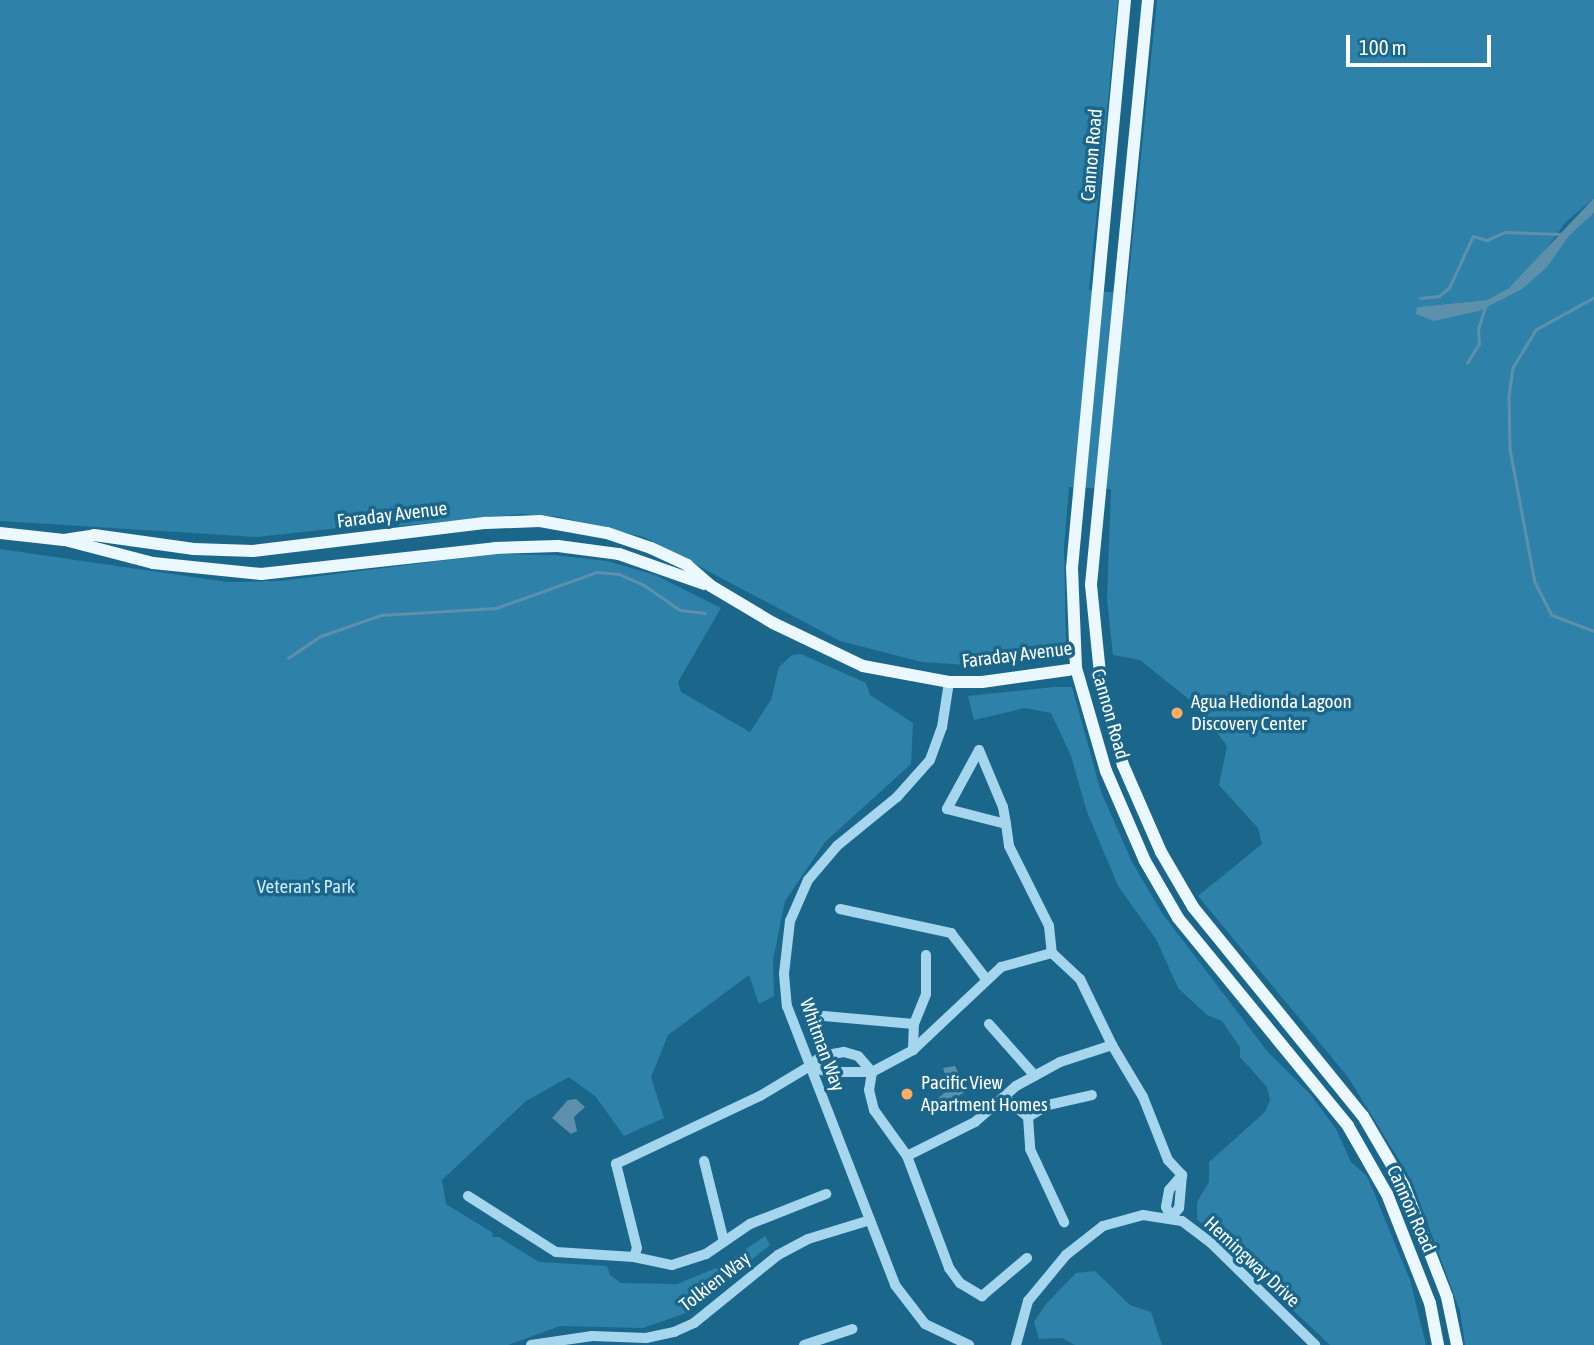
<!DOCTYPE html>
<style>
body{margin:0}
#map{position:relative;width:1594px;height:1345px;overflow:hidden;background:#1b668b;font-family:"Asap Condensed",sans-serif}
div>[style]{position:absolute}
.green>*{inset:0;background:#2e82a9}
.water>*{inset:0;background:#5d91ab}
.stream>*{height:2.5px;margin:-1.25px;padding:0 1.25px;transform-origin:1.25px;border-radius:1.25px;background:#5d91ab}
.minor>*{height:10px;margin:-5px;padding:0 5px;transform-origin:5px;border-radius:5px;background:#a6d6ed}
.major>*{height:12px;margin:-6px;padding:0 6px;transform-origin:6px;border-radius:6px;background:#ecf8ff}
.dots>*{width:19px;height:19px;translate:-50% -50%;box-sizing:border-box;border:4px solid #1b668b;border-radius:50%}
span{translate:-50% -50%;white-space:nowrap;text-align:center;line-height:1.15;-webkit-text-stroke:7px #1b668b;paint-order:stroke}
.street-label{font-size:19px;color:#fff}
.poi-label{font-size:19px;color:#fff}
.left{translate:0 -50%;text-align:left}
.park-label{font-size:19px;color:#cbebf9}
.scale{position:absolute;left:1346px;top:35px;width:145px;height:32px;box-sizing:border-box;border:4px solid #fff;border-top:0;padding-left:9px;font-size:21px;line-height:24px;white-space:nowrap;color:#fff;-webkit-text-stroke:5px #1b668b;paint-order:stroke}
</style>
<div id="map">
<div class="green">
<i style="clip-path:polygon(0 0,1118px 0,1089px 290px,1127px 294px,1157px 0,1594px 0,1594px 198px,1566px 222px,1539px 259px,1509px 288px,1487px 300px,1417px 307px,1434px 321px,1475px 310px,1548px 266px,1569px 236px,1594px 213px,1594px 1345px,1465px 1345px,1460px 1311px,1412px 1181px,1348px 1077px,1198px 896px,1262px 844px,1258px 828px,1219px 785px,1227px 746px,1196px 705px,1140px 660px,1113px 655px,1107px 599px,1111px 489px,1069px 487px,1064px 547px,1066px 650px,1049px 657px,967px 665px,922px 662px,840px 641px,644px 537px,559px 517px,523px 514px,398px 526px,402px 521px,257px 537px,0 521px)"></i>
<i style="clip-path:polygon(0 549px,227px 582px,280px 581px,495px 554px,553px 555px,607px 561px,655px 575px,721px 608px,678px 682px,681px 692px,750px 732px,771px 700px,779px 667px,792px 655px,801px 654px,866px 683px,870px 695px,913px 723px,911px 764px,825px 842px,785px 901px,773px 960px,774px 996px,759px 1004px,749px 975px,668px 1035px,651px 1077px,664px 1118px,624px 1136px,596px 1097px,569px 1077px,526px 1101px,442px 1180px,446px 1204px,493px 1233px,492px 1237px,499px 1237px,539px 1262px,607px 1266px,610px 1275px,621px 1283px,677px 1284px,721px 1266px,765px 1236px,770px 1245px,686px 1313px,643px 1328px,560px 1326px,508px 1345px,0 1345px)"></i>
<i style="clip-path:polygon(1054px 687px,1072px 687px,1101px 792px,1132px 862px,1162px 913px,1267px 1051px,1311px 1095px,1336px 1129px,1351px 1162px,1367px 1176px,1410px 1280px,1426px 1345px,1330px 1345px,1197px 1219px,1197px 1202px,1209px 1182px,1209px 1162px,1265px 1112px,1270px 1100px,1267px 1087px,1240px 1057px,1240px 1047px,1222px 1021px,1207px 1015px,1178px 988px,1156px 939px,1118px 886px,1087px 812px,1071px 756px,1051px 713px,1025px 708px,974px 720px,968px 696px)"></i>
<i style="clip-path:polygon(1095px 1271px,1130px 1305px,1151px 1312px,1162px 1345px,1075px 1345px,1062px 1338px,1039px 1339px,1034px 1322px,1046px 1304px,1076px 1273px)"></i>
</div>
<div class="water">
<i style="clip-path:polygon(1594px 198px,1594px 213px,1569px 236px,1548px 266px,1522px 289px,1479px 311px,1434px 321px,1416px 314px,1417px 307px,1487px 300px,1509px 288px)"></i>
<i style="clip-path:polygon(955px 1066px,967px 1091px,939px 1107px,935px 1101px,950px 1088px,943px 1068px)"></i>
<i style="clip-path:polygon(576px 1099px,585px 1107px,574px 1117px,577px 1131px,571px 1134px,552px 1118px,568px 1100px)"></i>
</div>
<div class="stream">
<i style="left:1420px;top:298px;width:19px;rotate:-6deg"></i>
<i style="left:1439px;top:296px;width:13px;rotate:-39deg"></i>
<i style="left:1449px;top:288px;width:57px;rotate:-65.2deg"></i>
<i style="left:1473px;top:236px;width:15px;rotate:16deg"></i>
<i style="left:1487px;top:240px;width:20px;rotate:-24deg"></i>
<i style="left:1505px;top:232px;width:56px;rotate:2deg"></i>
<i style="left:1594px;top:298px;width:66px;rotate:151.1deg"></i>
<i style="left:1536px;top:330px;width:44px;rotate:121.2deg"></i>
<i style="left:1513px;top:368px;width:27px;rotate:98deg"></i>
<i style="left:1509px;top:395px;width:54px;rotate:88.9deg"></i>
<i style="left:1510px;top:449px;width:135px;rotate:79.4deg"></i>
<i style="left:1535px;top:582px;width:37px;rotate:63deg"></i>
<i style="left:1552px;top:615px;width:45px;rotate:20.9deg"></i>
<i style="left:1467px;top:363px;width:22px;rotate:-58deg"></i>
<i style="left:1479px;top:344px;width:15px;rotate:-94deg"></i>
<i style="left:1478px;top:329px;width:25px;rotate:-72deg"></i>
<i style="left:288px;top:658px;width:40px;rotate:-34deg"></i>
<i style="left:321px;top:636px;width:64px;rotate:-19.3deg"></i>
<i style="left:381px;top:615px;width:115px;rotate:-3.5deg"></i>
<i style="left:496px;top:608px;width:107px;rotate:-19.6deg"></i>
<i style="left:597px;top:572px;width:22px;rotate:5deg"></i>
<i style="left:619px;top:574px;width:27px;rotate:24deg"></i>
<i style="left:644px;top:585px;width:44px;rotate:34.8deg"></i>
<i style="left:680px;top:610px;width:25px;rotate:7deg"></i>
</div>
<div class="minor">
<i style="left:949px;top:682px;width:46px;rotate:98.8deg"></i>
<i style="left:942px;top:727px;width:35px;rotate:110deg"></i>
<i style="left:930px;top:760px;width:50px;rotate:131.7deg"></i>
<i style="left:897px;top:797px;width:77px;rotate:140.8deg"></i>
<i style="left:837px;top:846px;width:45px;rotate:130.5deg"></i>
<i style="left:808px;top:880px;width:45px;rotate:113.7deg"></i>
<i style="left:790px;top:921px;width:53px;rotate:96.5deg"></i>
<i style="left:784px;top:974px;width:32px;rotate:85deg"></i>
<i style="left:787px;top:1006px;width:299px;rotate:68.8deg"></i>
<i style="left:895px;top:1285px;width:49px;rotate:52.4deg"></i>
<i style="left:925px;top:1324px;width:49px;rotate:25.5deg"></i>
<i style="left:1006px;top:824px;width:61px;rotate:-165.7deg"></i>
<i style="left:947px;top:809px;width:67px;rotate:-61.5deg"></i>
<i style="left:979px;top:750px;width:62px;rotate:67.2deg"></i>
<i style="left:1003px;top:807px;width:17px;rotate:80deg"></i>
<i style="left:1006px;top:824px;width:22px;rotate:82deg"></i>
<i style="left:1009px;top:846px;width:89px;rotate:63.4deg"></i>
<i style="left:1049px;top:926px;width:27px;rotate:84deg"></i>
<i style="left:1052px;top:953px;width:38px;rotate:43deg"></i>
<i style="left:1080px;top:979px;width:73px;rotate:64.1deg"></i>
<i style="left:840px;top:909px;width:114px;rotate:12.2deg"></i>
<i style="left:951px;top:933px;width:58px;rotate:52.7deg"></i>
<i style="left:824px;top:1016px;width:90px;rotate:5.1deg"></i>
<i style="left:989px;top:1024px;width:69px;rotate:48.5deg"></i>
<i style="left:913px;top:1050px;width:26px;rotate:-88deg"></i>
<i style="left:914px;top:1024px;width:32px;rotate:-68deg"></i>
<i style="left:926px;top:994px;width:39px;rotate:-90deg"></i>
<i style="left:872px;top:1072px;width:21px;rotate:-131deg"></i>
<i style="left:858px;top:1056px;width:15px;rotate:-164deg"></i>
<i style="left:844px;top:1052px;width:23px;rotate:170deg"></i>
<i style="left:821px;top:1056px;width:15px;rotate:138deg"></i>
<i style="left:810px;top:1066px;width:18px;rotate:19deg"></i>
<i style="left:827px;top:1072px;width:45px"></i>
<i style="left:872px;top:1072px;width:47px;rotate:-28.2deg"></i>
<i style="left:913px;top:1050px;width:121px;rotate:-43.3deg"></i>
<i style="left:1001px;top:967px;width:53px;rotate:-15.4deg"></i>
<i style="left:872px;top:1072px;width:18px;rotate:99deg"></i>
<i style="left:869px;top:1090px;width:21px;rotate:76deg"></i>
<i style="left:874px;top:1110px;width:57px;rotate:54.3deg"></i>
<i style="left:907px;top:1156px;width:120px;rotate:69.4deg"></i>
<i style="left:949px;top:1268px;width:19px;rotate:54deg"></i>
<i style="left:960px;top:1283px;width:26px;rotate:31deg"></i>
<i style="left:982px;top:1296px;width:59px;rotate:-40.2deg"></i>
<i style="left:1004px;top:1097px;width:31px;rotate:40deg"></i>
<i style="left:1028px;top:1117px;width:23px;rotate:-31deg"></i>
<i style="left:1048px;top:1105px;width:45px;rotate:-12.8deg"></i>
<i style="left:1028px;top:1117px;width:32px;rotate:86deg"></i>
<i style="left:1030px;top:1149px;width:81px;rotate:65deg"></i>
<i style="left:907px;top:1156px;width:76px;rotate:-26.6deg"></i>
<i style="left:975px;top:1122px;width:55px;rotate:-41.3deg"></i>
<i style="left:1016px;top:1086px;width:50px;rotate:-28.6deg"></i>
<i style="left:1060px;top:1062px;width:55px;rotate:-18.1deg"></i>
<i style="left:1112px;top:1045px;width:61px;rotate:59.2deg"></i>
<i style="left:1143px;top:1097px;width:68px;rotate:68.4deg"></i>
<i style="left:1168px;top:1160px;width:21px;rotate:47deg"></i>
<i style="left:1182px;top:1175px;width:33px;rotate:95deg"></i>
<i style="left:1179px;top:1208px;width:13px;rotate:129deg"></i>
<i style="left:1171px;top:1218px;width:12px;rotate:-114deg"></i>
<i style="left:1166px;top:1207px;width:17px;rotate:-80deg"></i>
<i style="left:1169px;top:1190px;width:20px;rotate:-49deg"></i>
<i style="left:704px;top:1161px;width:83px;rotate:76.1deg"></i>
<i style="left:468px;top:1196px;width:104px;rotate:32.5deg"></i>
<i style="left:556px;top:1252px;width:78px;rotate:3.7deg"></i>
<i style="left:634px;top:1257px;width:9px;rotate:-72deg"></i>
<i style="left:637px;top:1248px;width:87px;rotate:-104deg"></i>
<i style="left:616px;top:1164px;width:159px;rotate:-25.3deg"></i>
<i style="left:760px;top:1096px;width:58px;rotate:-31deg"></i>
<i style="left:634px;top:1257px;width:39px;rotate:12deg"></i>
<i style="left:672px;top:1265px;width:36px;rotate:-18deg"></i>
<i style="left:706px;top:1254px;width:53px;rotate:-34.3deg"></i>
<i style="left:750px;top:1224px;width:82px;rotate:-21.5deg"></i>
<i style="left:531px;top:1345px;width:62px;rotate:-8.4deg"></i>
<i style="left:592px;top:1336px;width:54px;rotate:2.1deg"></i>
<i style="left:646px;top:1338px;width:29px;rotate:-12deg"></i>
<i style="left:674px;top:1332px;width:22px;rotate:-24deg"></i>
<i style="left:694px;top:1323px;width:108px;rotate:-39deg"></i>
<i style="left:778px;top:1255px;width:34px;rotate:-28deg"></i>
<i style="left:808px;top:1239px;width:65px;rotate:-17deg"></i>
<i style="left:804px;top:1345px;width:51px;rotate:-18.4deg"></i>
<i style="left:1016px;top:1345px;width:46px;rotate:-74.7deg"></i>
<i style="left:1028px;top:1301px;width:60px;rotate:-50.4deg"></i>
<i style="left:1066px;top:1255px;width:47px;rotate:-38.1deg"></i>
<i style="left:1103px;top:1226px;width:41px;rotate:-15.4deg"></i>
<i style="left:1143px;top:1215px;width:39px;rotate:9deg"></i>
<i style="left:1182px;top:1221px;width:36px;rotate:37deg"></i>
<i style="left:1211px;top:1243px;width:146px;rotate:44.4deg"></i>
</div>
<div class="major">
<i style="left:1125px;top:0;width:570px;rotate:95.33deg"></i>
<i style="left:1072px;top:568px;width:100px;rotate:87.7deg"></i>
<i style="left:1076px;top:668px;width:107px;rotate:73.8deg"></i>
<i style="left:1106px;top:771px;width:98px;rotate:66.6deg"></i>
<i style="left:1145px;top:861px;width:66px;rotate:59.9deg"></i>
<i style="left:1178px;top:918px;width:269px;rotate:50.7deg"></i>
<i style="left:1348px;top:1126px;width:78px;rotate:60.2deg"></i>
<i style="left:1387px;top:1194px;width:117px;rotate:68.5deg"></i>
<i style="left:1430px;top:1303px;width:43px;rotate:79.2deg"></i>
<i style="left:1148px;top:0;width:588px;rotate:95.57deg"></i>
<i style="left:1091px;top:585px;width:99px;rotate:84.2deg"></i>
<i style="left:1101px;top:683px;width:85px;rotate:75deg"></i>
<i style="left:1123px;top:765px;width:95px;rotate:66.4deg"></i>
<i style="left:1161px;top:852px;width:64px;rotate:59.8deg"></i>
<i style="left:1193px;top:907px;width:269px;rotate:50.9deg"></i>
<i style="left:1363px;top:1116px;width:81px;rotate:59.6deg"></i>
<i style="left:1404px;top:1186px;width:119px;rotate:68.8deg"></i>
<i style="left:1447px;top:1297px;width:49px;rotate:78.2deg"></i>
<i style="left:0;top:533px;width:64px;rotate:6.2deg"></i>
<i style="left:64px;top:540px;width:30px;rotate:-9deg"></i>
<i style="left:94px;top:535px;width:101px;rotate:8deg"></i>
<i style="left:194px;top:549px;width:59px;rotate:1.9deg"></i>
<i style="left:253px;top:551px;width:235px;rotate:-6.9deg"></i>
<i style="left:486px;top:523px;width:54px;rotate:-2.1deg"></i>
<i style="left:540px;top:521px;width:68px;rotate:10.2deg"></i>
<i style="left:607px;top:533px;width:46px;rotate:18.8deg"></i>
<i style="left:651px;top:548px;width:40px;rotate:25deg"></i>
<i style="left:687px;top:565px;width:32px;rotate:41deg"></i>
<i style="left:711px;top:586px;width:72px;rotate:30.8deg"></i>
<i style="left:773px;top:623px;width:100px;rotate:25.5deg"></i>
<i style="left:863px;top:666px;width:87px;rotate:10.5deg"></i>
<i style="left:949px;top:682px;width:33px"></i>
<i style="left:982px;top:682px;width:88px;rotate:-7.9deg"></i>
<i style="left:65px;top:540px;width:91px;rotate:14.6deg"></i>
<i style="left:153px;top:563px;width:109px;rotate:5.8deg"></i>
<i style="left:261px;top:574px;width:235px;rotate:-6.3deg"></i>
<i style="left:495px;top:548px;width:63px;rotate:-1.8deg"></i>
<i style="left:558px;top:546px;width:62px;rotate:7.5deg"></i>
<i style="left:619px;top:554px;width:90px;rotate:19.4deg"></i>
</div>
<div class="dots">
<i style="left:1177px;top:713px;background:#fead62"></i>
<i style="left:907px;top:1094px;background:#fead62"></i>
</div>
<div class="street-label">
<span style="left:1092px;top:155px;rotate:-85deg">Cannon Road</span>
<span style="left:392px;top:515px;rotate:-7deg">Faraday Avenue</span>
<span style="left:1017px;top:655px;rotate:-7deg">Faraday Avenue</span>
<span style="left:1110px;top:714px;rotate:74deg">Cannon Road</span>
<span style="left:822px;top:1045px;rotate:70deg">Whitman Way</span>
<span style="left:1411px;top:1209px;rotate:66deg">Cannon Road</span>
<span style="left:1252px;top:1262px;rotate:43deg">Hemingway Drive</span>
<span style="left:715px;top:1282px;rotate:-38deg">Tolkien Way</span>
</div>
<div class="poi-label">
<span class="left" style="left:1191px;top:713px">Agua Hedionda Lagoon<br>Discovery Center</span>
<span class="left" style="left:921px;top:1094px">Pacific View<br>Apartment Homes</span>
</div>
<div class="park-label">
<span style="left:306px;top:887px">Veteran's Park</span>
</div>
<div class="scale">100 m</div>
</div>
